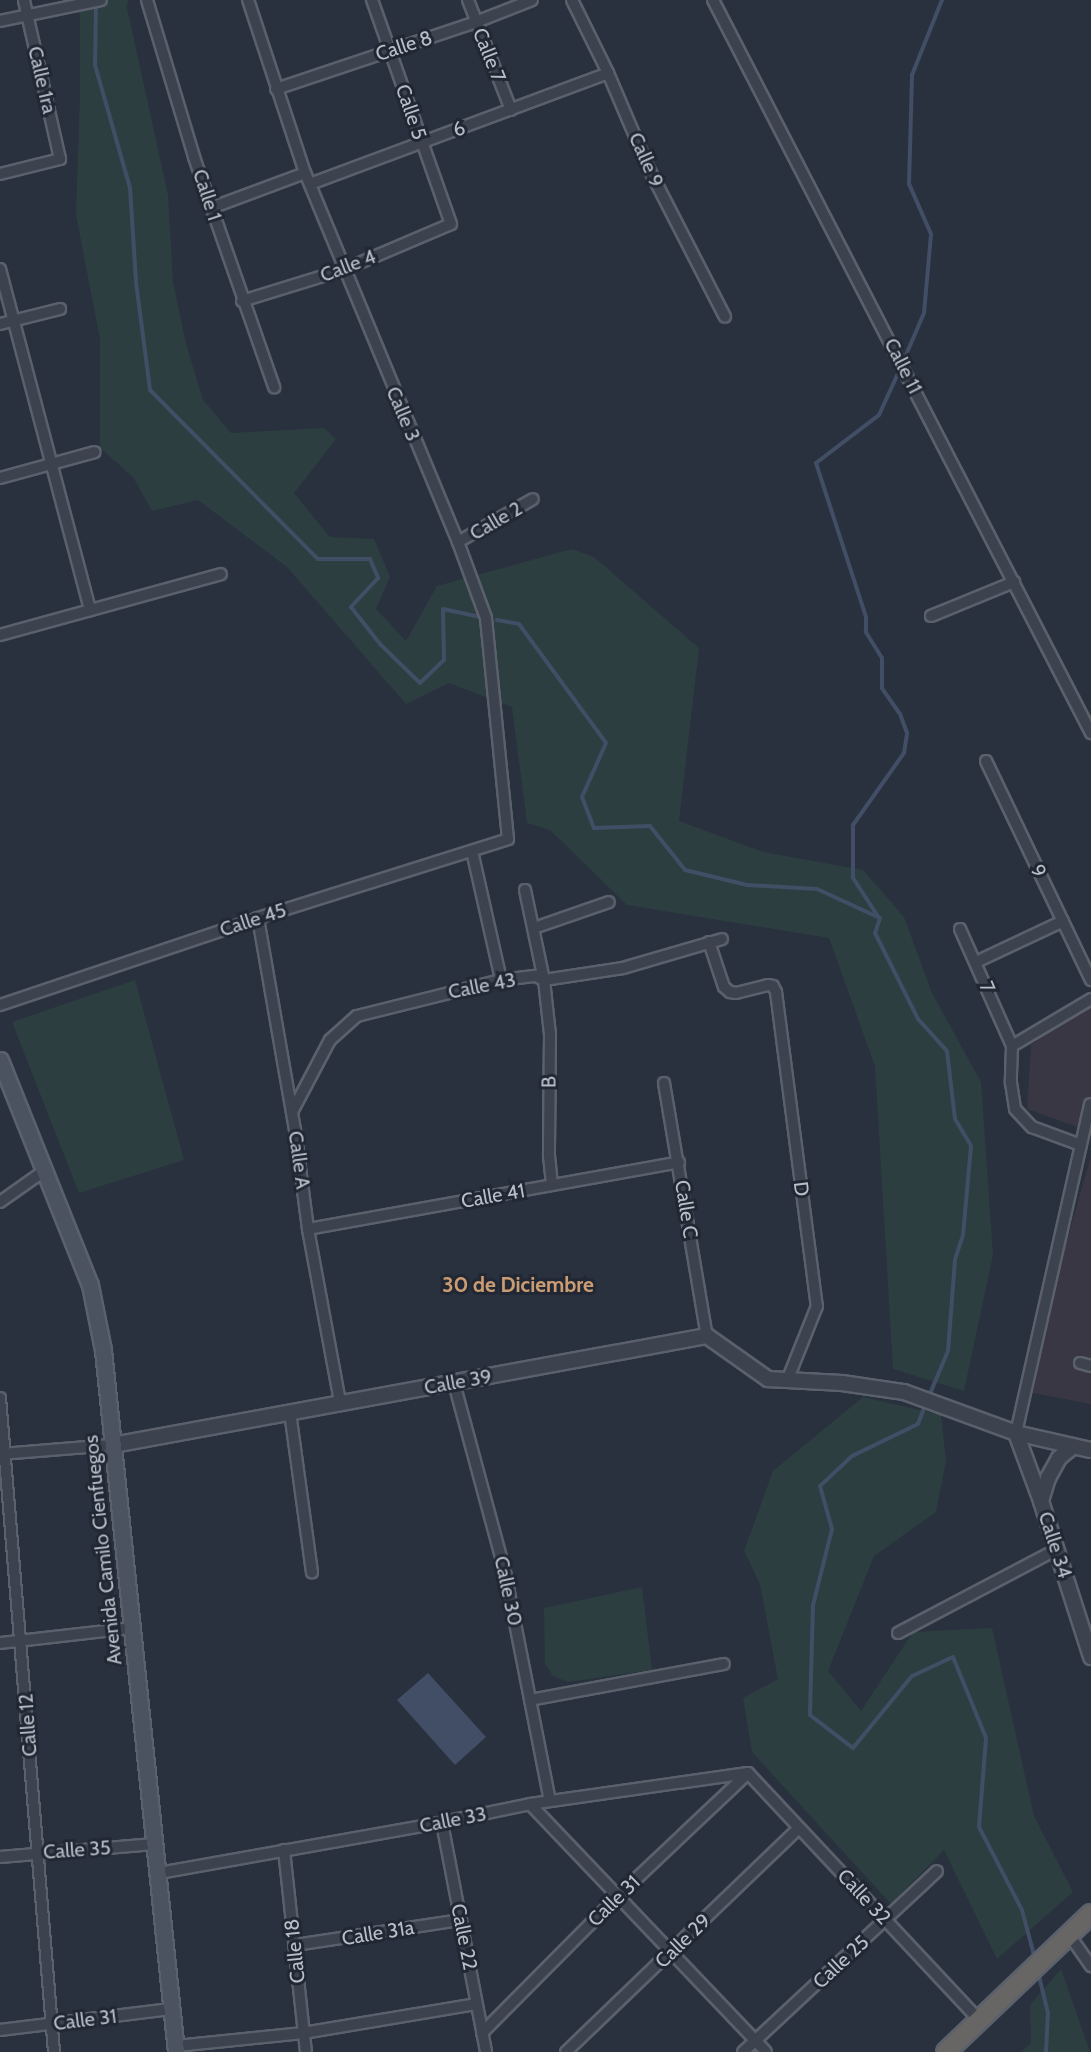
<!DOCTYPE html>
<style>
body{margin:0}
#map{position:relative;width:1091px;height:2052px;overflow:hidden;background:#29313e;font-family:Cabin,sans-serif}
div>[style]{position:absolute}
.medical>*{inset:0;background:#393743}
.green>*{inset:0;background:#2c3e40}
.water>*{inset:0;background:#414e65}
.stream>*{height:4px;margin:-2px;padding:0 2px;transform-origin:2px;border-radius:2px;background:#414e65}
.roads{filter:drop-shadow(2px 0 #5b616c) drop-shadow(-2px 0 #5b616c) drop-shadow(0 2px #5b616c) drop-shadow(0 -2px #5b616c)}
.minor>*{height:10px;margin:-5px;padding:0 5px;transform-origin:5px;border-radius:5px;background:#3d434e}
.tertiary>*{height:14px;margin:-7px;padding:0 7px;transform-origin:7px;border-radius:7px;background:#3d434e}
.secondary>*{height:15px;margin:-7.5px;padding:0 7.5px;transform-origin:7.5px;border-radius:7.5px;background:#4b5361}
.trunk>*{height:18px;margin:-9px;padding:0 9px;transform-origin:9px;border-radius:9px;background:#676664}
span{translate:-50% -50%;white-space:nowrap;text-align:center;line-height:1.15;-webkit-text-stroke:6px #212834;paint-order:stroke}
.street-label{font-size:20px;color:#b9bfc9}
.neighbourhood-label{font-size:21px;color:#ca9c74;font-weight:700}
</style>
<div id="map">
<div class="medical">
<div style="clip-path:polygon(1091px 1002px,1091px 1132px,1027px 1109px,1031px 1045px)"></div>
<div style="clip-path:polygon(1091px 1156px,1091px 1404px,1033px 1393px,1057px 1275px)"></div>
</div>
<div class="green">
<div style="clip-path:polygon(76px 0,128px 0,127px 8px,168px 195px,173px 282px,186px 344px,203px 400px,231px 433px,324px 428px,336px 439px,294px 493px,330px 537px,374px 539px,390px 577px,376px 609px,406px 641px,437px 586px,572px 549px,594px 557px,699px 648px,679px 821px,763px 852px,863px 870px,904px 917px,932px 993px,981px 1082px,993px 1255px,964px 1391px,893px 1369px,875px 1066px,829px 938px,627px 905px,550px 830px,527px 823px,512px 707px,449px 683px,406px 704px,287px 567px,198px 500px,152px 511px,133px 477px,100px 448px,100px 339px,76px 215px,80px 95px,80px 16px)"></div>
<div style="clip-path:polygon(135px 980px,184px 1160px,79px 1193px,12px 1022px)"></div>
<div style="clip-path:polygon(863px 1397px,941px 1415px,946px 1461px,936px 1512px,874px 1556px,828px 1671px,861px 1711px,913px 1632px,992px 1628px,1034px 1816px,1073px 1892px,997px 1959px,944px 1850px,891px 1904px,752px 1752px,743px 1698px,778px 1679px,760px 1584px,744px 1551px,773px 1471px)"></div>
<div style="clip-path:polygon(642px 1587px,652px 1670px,568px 1682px,553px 1676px,545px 1664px,544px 1608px)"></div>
<div style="clip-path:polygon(1061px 1969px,1090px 2052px,1021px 2052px,1031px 2043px,1030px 2005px)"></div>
</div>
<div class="water">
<div style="clip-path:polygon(428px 1673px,486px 1737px,455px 1765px,397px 1700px)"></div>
</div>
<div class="stream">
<div style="left:96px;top:4px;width:61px;rotate:90.9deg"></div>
<div style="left:95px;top:65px;width:128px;rotate:74.1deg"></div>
<div style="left:130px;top:188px;width:94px;rotate:86.3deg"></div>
<div style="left:136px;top:282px;width:109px;rotate:82.6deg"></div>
<div style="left:150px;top:390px;width:238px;rotate:45.2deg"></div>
<div style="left:318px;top:559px;width:52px"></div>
<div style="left:370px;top:559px;width:21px;rotate:67deg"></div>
<div style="left:378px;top:578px;width:40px;rotate:133deg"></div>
<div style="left:351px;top:607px;width:47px;rotate:51.9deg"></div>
<div style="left:380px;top:644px;width:56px;rotate:44.3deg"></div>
<div style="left:420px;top:683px;width:33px;rotate:-44deg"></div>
<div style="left:444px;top:660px;width:51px;rotate:-91.1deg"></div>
<div style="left:443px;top:609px;width:35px;rotate:12deg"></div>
<div style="left:903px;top:362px;width:53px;rotate:-66.8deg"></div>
<div style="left:924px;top:313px;width:79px;rotate:-84.9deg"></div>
<div style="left:931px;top:234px;width:55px;rotate:-113.7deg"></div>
<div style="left:909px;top:184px;width:109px;rotate:-88.4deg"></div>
<div style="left:912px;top:75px;width:81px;rotate:-68.2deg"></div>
<div style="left:497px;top:620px;width:22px;rotate:10deg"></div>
<div style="left:519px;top:624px;width:147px;rotate:53.8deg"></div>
<div style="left:606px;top:743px;width:59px;rotate:114deg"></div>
<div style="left:582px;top:797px;width:33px;rotate:69deg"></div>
<div style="left:594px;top:828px;width:56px;rotate:-2deg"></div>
<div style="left:650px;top:826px;width:56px;rotate:51.5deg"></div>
<div style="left:685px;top:870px;width:64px;rotate:13.6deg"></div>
<div style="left:747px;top:885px;width:70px;rotate:3.3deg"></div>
<div style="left:817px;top:889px;width:69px;rotate:24.7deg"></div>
<div style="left:880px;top:918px;width:16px;rotate:108deg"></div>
<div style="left:875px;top:933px;width:96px;rotate:63.4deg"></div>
<div style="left:918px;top:1019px;width:43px;rotate:47.8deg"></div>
<div style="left:947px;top:1051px;width:68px;rotate:83.3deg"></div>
<div style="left:955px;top:1119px;width:31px;rotate:59deg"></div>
<div style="left:971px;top:1146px;width:89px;rotate:95.1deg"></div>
<div style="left:963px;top:1235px;width:26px;rotate:108deg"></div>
<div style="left:955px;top:1260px;width:91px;rotate:94.4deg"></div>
<div style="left:948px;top:1351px;width:49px;rotate:112.9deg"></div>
<div style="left:879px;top:918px;width:48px;rotate:-123deg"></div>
<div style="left:853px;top:878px;width:53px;rotate:-90deg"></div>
<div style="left:853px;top:825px;width:88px;rotate:-54.7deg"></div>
<div style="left:904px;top:753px;width:20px;rotate:-81deg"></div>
<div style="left:907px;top:733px;width:20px;rotate:-110deg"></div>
<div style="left:900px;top:714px;width:32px;rotate:-125deg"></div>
<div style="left:882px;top:688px;width:30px;rotate:-90deg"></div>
<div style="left:882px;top:658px;width:31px;rotate:-122deg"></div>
<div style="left:866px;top:632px;width:15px;rotate:-90deg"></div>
<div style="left:866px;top:617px;width:162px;rotate:-108deg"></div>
<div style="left:816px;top:463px;width:79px;rotate:-37.3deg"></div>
<div style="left:879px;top:415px;width:51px;rotate:-65.5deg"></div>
<div style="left:926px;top:1403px;width:22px;rotate:111deg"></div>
<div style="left:918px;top:1424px;width:73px;rotate:154.1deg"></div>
<div style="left:852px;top:1456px;width:44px;rotate:136.8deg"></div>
<div style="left:820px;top:1486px;width:45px;rotate:74.4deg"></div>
<div style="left:832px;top:1529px;width:78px;rotate:104deg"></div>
<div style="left:813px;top:1605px;width:110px;rotate:91.6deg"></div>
<div style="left:810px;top:1715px;width:54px;rotate:37.5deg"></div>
<div style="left:853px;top:1748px;width:93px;rotate:-50.7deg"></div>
<div style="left:912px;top:1676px;width:45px;rotate:-24.9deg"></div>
<div style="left:953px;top:1657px;width:87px;rotate:67.8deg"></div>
<div style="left:986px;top:1738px;width:89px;rotate:94.5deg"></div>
<div style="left:979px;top:1827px;width:93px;rotate:62.6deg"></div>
<div style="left:1022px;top:1910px;width:51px;rotate:75.1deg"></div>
<div style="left:1038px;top:1972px;width:42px;rotate:76.3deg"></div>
<div style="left:1048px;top:2013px;width:39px;rotate:93deg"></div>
</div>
<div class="roads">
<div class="minor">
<div style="left:147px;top:0;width:164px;rotate:73.3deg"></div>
<div style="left:194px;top:157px;width:244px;rotate:70.8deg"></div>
<div style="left:468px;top:0;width:118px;rotate:68.6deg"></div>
<div style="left:572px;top:0;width:81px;rotate:63.7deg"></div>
<div style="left:608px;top:73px;width:104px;rotate:66.9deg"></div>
<div style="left:649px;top:169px;width:166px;rotate:62.8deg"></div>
<div style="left:713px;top:0;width:825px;rotate:62.72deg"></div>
<div style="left:0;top:21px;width:103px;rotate:-11.7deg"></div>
<div style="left:276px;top:89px;width:211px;rotate:-18.5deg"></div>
<div style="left:476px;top:22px;width:60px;rotate:-21.4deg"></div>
<div style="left:0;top:174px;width:62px;rotate:-14deg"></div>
<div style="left:60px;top:159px;width:163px;rotate:-102.8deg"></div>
<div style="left:310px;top:184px;width:318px;rotate:-20.4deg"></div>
<div style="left:211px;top:208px;width:100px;rotate:-20.4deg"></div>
<div style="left:0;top:269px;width:353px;rotate:75.2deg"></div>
<div style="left:242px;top:301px;width:106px;rotate:-17.1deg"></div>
<div style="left:343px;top:270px;width:117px;rotate:-23.1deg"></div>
<div style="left:451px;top:224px;width:238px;rotate:-109.4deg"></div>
<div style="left:0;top:324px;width:62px;rotate:-14deg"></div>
<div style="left:0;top:478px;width:98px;rotate:-15.3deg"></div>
<div style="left:458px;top:542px;width:86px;rotate:-29.8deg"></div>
<div style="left:931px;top:616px;width:90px;rotate:-22.3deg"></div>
<div style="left:0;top:635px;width:229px;rotate:-15.4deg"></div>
<div style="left:986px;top:761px;width:243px;rotate:64.4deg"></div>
<div style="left:472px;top:851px;width:132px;rotate:77.3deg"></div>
<div style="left:525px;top:890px;width:92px;rotate:78.1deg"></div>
<div style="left:544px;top:980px;width:54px;rotate:83.7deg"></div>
<div style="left:550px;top:1034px;width:122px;rotate:90.5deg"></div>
<div style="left:549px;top:1156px;width:29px;rotate:84deg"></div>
<div style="left:258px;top:918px;width:214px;rotate:80.1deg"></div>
<div style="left:295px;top:1129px;width:101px;rotate:82.6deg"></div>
<div style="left:308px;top:1229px;width:176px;rotate:79.5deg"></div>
<div style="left:534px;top:928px;width:79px;rotate:-19.1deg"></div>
<div style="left:960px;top:929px;width:128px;rotate:66deg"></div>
<div style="left:1012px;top:1046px;width:37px;rotate:92deg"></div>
<div style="left:1011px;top:1083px;width:26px;rotate:81deg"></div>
<div style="left:1015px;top:1109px;width:25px;rotate:47deg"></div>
<div style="left:1032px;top:1127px;width:52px;rotate:20.2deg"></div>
<div style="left:709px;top:942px;width:47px;rotate:71.6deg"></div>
<div style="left:724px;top:987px;width:8px;rotate:40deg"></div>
<div style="left:730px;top:992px;width:6px;rotate:9deg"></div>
<div style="left:736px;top:993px;width:33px;rotate:-14deg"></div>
<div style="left:768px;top:985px;width:5px;rotate:11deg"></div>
<div style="left:773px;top:986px;width:7px;rotate:63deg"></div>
<div style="left:776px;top:992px;width:317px;rotate:82.6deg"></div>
<div style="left:817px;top:1306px;width:81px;rotate:111.8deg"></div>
<div style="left:976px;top:962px;width:96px;rotate:-25.2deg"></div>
<div style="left:0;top:1005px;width:272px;rotate:-18.6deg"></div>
<div style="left:258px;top:918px;width:262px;rotate:-17.5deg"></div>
<div style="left:508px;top:839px;width:222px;rotate:-95.7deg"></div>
<div style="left:486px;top:618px;width:81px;rotate:-110.2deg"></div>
<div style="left:458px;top:542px;width:399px;rotate:-112.5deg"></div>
<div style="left:305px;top:173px;width:182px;rotate:-108.2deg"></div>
<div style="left:1012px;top:1046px;width:92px;rotate:-30.7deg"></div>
<div style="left:664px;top:1083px;width:257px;rotate:80.4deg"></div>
<div style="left:292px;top:1112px;width:81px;rotate:-62.2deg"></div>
<div style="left:330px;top:1040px;width:36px;rotate:-42deg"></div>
<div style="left:357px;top:1016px;width:148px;rotate:-14deg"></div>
<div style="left:501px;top:980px;width:35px;rotate:-7deg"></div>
<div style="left:536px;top:976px;width:9px;rotate:27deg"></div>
<div style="left:544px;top:980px;width:80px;rotate:-8.6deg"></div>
<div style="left:623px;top:968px;width:103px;rotate:-16.3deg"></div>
<div style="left:0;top:1202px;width:54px;rotate:-35.2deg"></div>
<div style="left:308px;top:1229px;width:377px;rotate:-10.2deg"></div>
<div style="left:1080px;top:1363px;width:11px;rotate:15deg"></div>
<div style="left:454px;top:1383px;width:196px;rotate:74.9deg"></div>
<div style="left:505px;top:1572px;width:233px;rotate:78.9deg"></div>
<div style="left:0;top:1398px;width:656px;rotate:85.28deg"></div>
<div style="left:290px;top:1412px;width:162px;rotate:82.2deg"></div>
<div style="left:1016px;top:1433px;width:337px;rotate:-77.3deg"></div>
<div style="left:0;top:1454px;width:113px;rotate:-4.6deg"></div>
<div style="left:898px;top:1633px;width:180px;rotate:-27.8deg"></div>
<div style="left:0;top:1643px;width:133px;rotate:-6.5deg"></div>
<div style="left:530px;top:1700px;width:197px;rotate:-10.5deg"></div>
<div style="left:748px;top:1773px;width:340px;rotate:46.9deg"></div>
<div style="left:530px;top:1804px;width:342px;rotate:46.4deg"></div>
<div style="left:442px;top:1823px;width:233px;rotate:79.1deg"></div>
<div style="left:284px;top:1850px;width:203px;rotate:83.8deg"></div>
<div style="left:0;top:1857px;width:155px;rotate:-4.8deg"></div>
<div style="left:159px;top:1873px;width:274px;rotate:-10.1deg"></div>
<div style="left:429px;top:1825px;width:103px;rotate:-11.7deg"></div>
<div style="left:530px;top:1804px;width:220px;rotate:-8.1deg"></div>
<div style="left:1070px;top:1936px;width:37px;rotate:55deg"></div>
<div style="left:295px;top:1945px;width:168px;rotate:-8.6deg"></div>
<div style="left:0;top:2030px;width:172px;rotate:-7deg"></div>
<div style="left:482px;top:2033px;width:193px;rotate:-45.2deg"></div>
<div style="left:618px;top:1896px;width:179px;rotate:-43.4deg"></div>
<div style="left:176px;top:2046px;width:128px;rotate:-5.8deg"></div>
<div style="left:303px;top:2033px;width:175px;rotate:-9.5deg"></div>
<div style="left:566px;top:2052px;width:323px;rotate:-43.9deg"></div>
<div style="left:743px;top:2052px;width:265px;rotate:-43deg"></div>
</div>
<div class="tertiary">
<div style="left:1016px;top:1433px;width:72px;rotate:69.8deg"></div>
<div style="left:1041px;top:1501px;width:164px;rotate:72.2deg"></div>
<div style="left:113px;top:1445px;width:604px;rotate:-10.4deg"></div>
<div style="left:707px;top:1336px;width:75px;rotate:35.2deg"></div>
<div style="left:768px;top:1379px;width:74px;rotate:3.1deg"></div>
<div style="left:842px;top:1383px;width:63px;rotate:8.3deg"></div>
<div style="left:904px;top:1392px;width:119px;rotate:20.1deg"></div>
<div style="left:1016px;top:1433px;width:77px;rotate:12.8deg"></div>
<div style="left:1041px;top:1501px;width:24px;rotate:-73deg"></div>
<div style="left:1048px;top:1478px;width:23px;rotate:-61deg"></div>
<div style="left:1059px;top:1458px;width:17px;rotate:-40deg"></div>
</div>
<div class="secondary">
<div style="left:0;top:1060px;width:242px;rotate:68.2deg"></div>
<div style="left:90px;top:1285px;width:66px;rotate:78.7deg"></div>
<div style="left:103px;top:1350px;width:706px;rotate:84.06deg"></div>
</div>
<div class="trunk">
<div style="left:946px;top:2052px;width:200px;rotate:-43.6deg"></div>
</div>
</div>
<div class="street-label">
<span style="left:404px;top:46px;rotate:-18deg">Calle 8</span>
<span style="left:489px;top:55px;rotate:68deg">Calle 7</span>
<span style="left:42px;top:80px;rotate:77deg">Calle 1ra</span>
<span style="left:411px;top:112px;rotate:71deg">Calle 5</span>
<span style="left:459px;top:129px;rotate:-21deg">6</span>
<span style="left:646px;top:160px;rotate:66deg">Calle 9</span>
<span style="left:207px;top:195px;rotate:72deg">Calle 1</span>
<span style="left:348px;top:266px;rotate:-21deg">Calle 4</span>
<span style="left:903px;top:366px;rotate:63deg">Calle 11</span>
<span style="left:403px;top:414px;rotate:67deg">Calle 3</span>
<span style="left:496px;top:521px;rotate:-30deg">Calle 2</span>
<span style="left:1038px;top:871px;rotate:64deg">9</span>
<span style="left:253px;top:920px;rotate:-18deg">Calle 45</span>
<span style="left:482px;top:986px;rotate:-11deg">Calle 43</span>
<span style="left:987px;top:987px;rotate:67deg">7</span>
<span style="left:549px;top:1082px;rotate:-90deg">B</span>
<span style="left:299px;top:1160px;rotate:82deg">Calle A</span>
<span style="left:801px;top:1189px;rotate:83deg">D</span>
<span style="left:493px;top:1196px;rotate:-10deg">Calle 41</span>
<span style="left:686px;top:1209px;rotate:81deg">Calle C</span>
<span style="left:458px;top:1382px;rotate:-10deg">Calle 39</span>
<span style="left:1055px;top:1545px;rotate:72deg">Calle 34</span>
<span style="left:103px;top:1550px;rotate:-96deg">Avenida Camilo Cienfuegos</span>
<span style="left:508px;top:1591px;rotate:78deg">Calle 30</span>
<span style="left:28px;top:1725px;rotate:-94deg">Calle 12</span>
<span style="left:453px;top:1820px;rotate:-11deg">Calle 33</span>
<span style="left:77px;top:1850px;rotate:-4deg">Calle 35</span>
<span style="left:864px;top:1897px;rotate:47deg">Calle 32</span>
<span style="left:614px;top:1901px;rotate:-44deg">Calle 31</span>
<span style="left:378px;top:1933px;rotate:-9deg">Calle 31a</span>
<span style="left:464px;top:1937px;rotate:79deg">Calle 22</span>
<span style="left:683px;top:1941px;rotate:-44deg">Calle 29</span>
<span style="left:295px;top:1951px;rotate:-96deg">Calle 18</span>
<span style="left:841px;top:1962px;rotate:-43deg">Calle 25</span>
<span style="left:85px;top:2020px;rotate:-7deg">Calle 31</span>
</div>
<div class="neighbourhood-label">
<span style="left:518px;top:1285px">30 de Diciembre</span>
</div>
</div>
